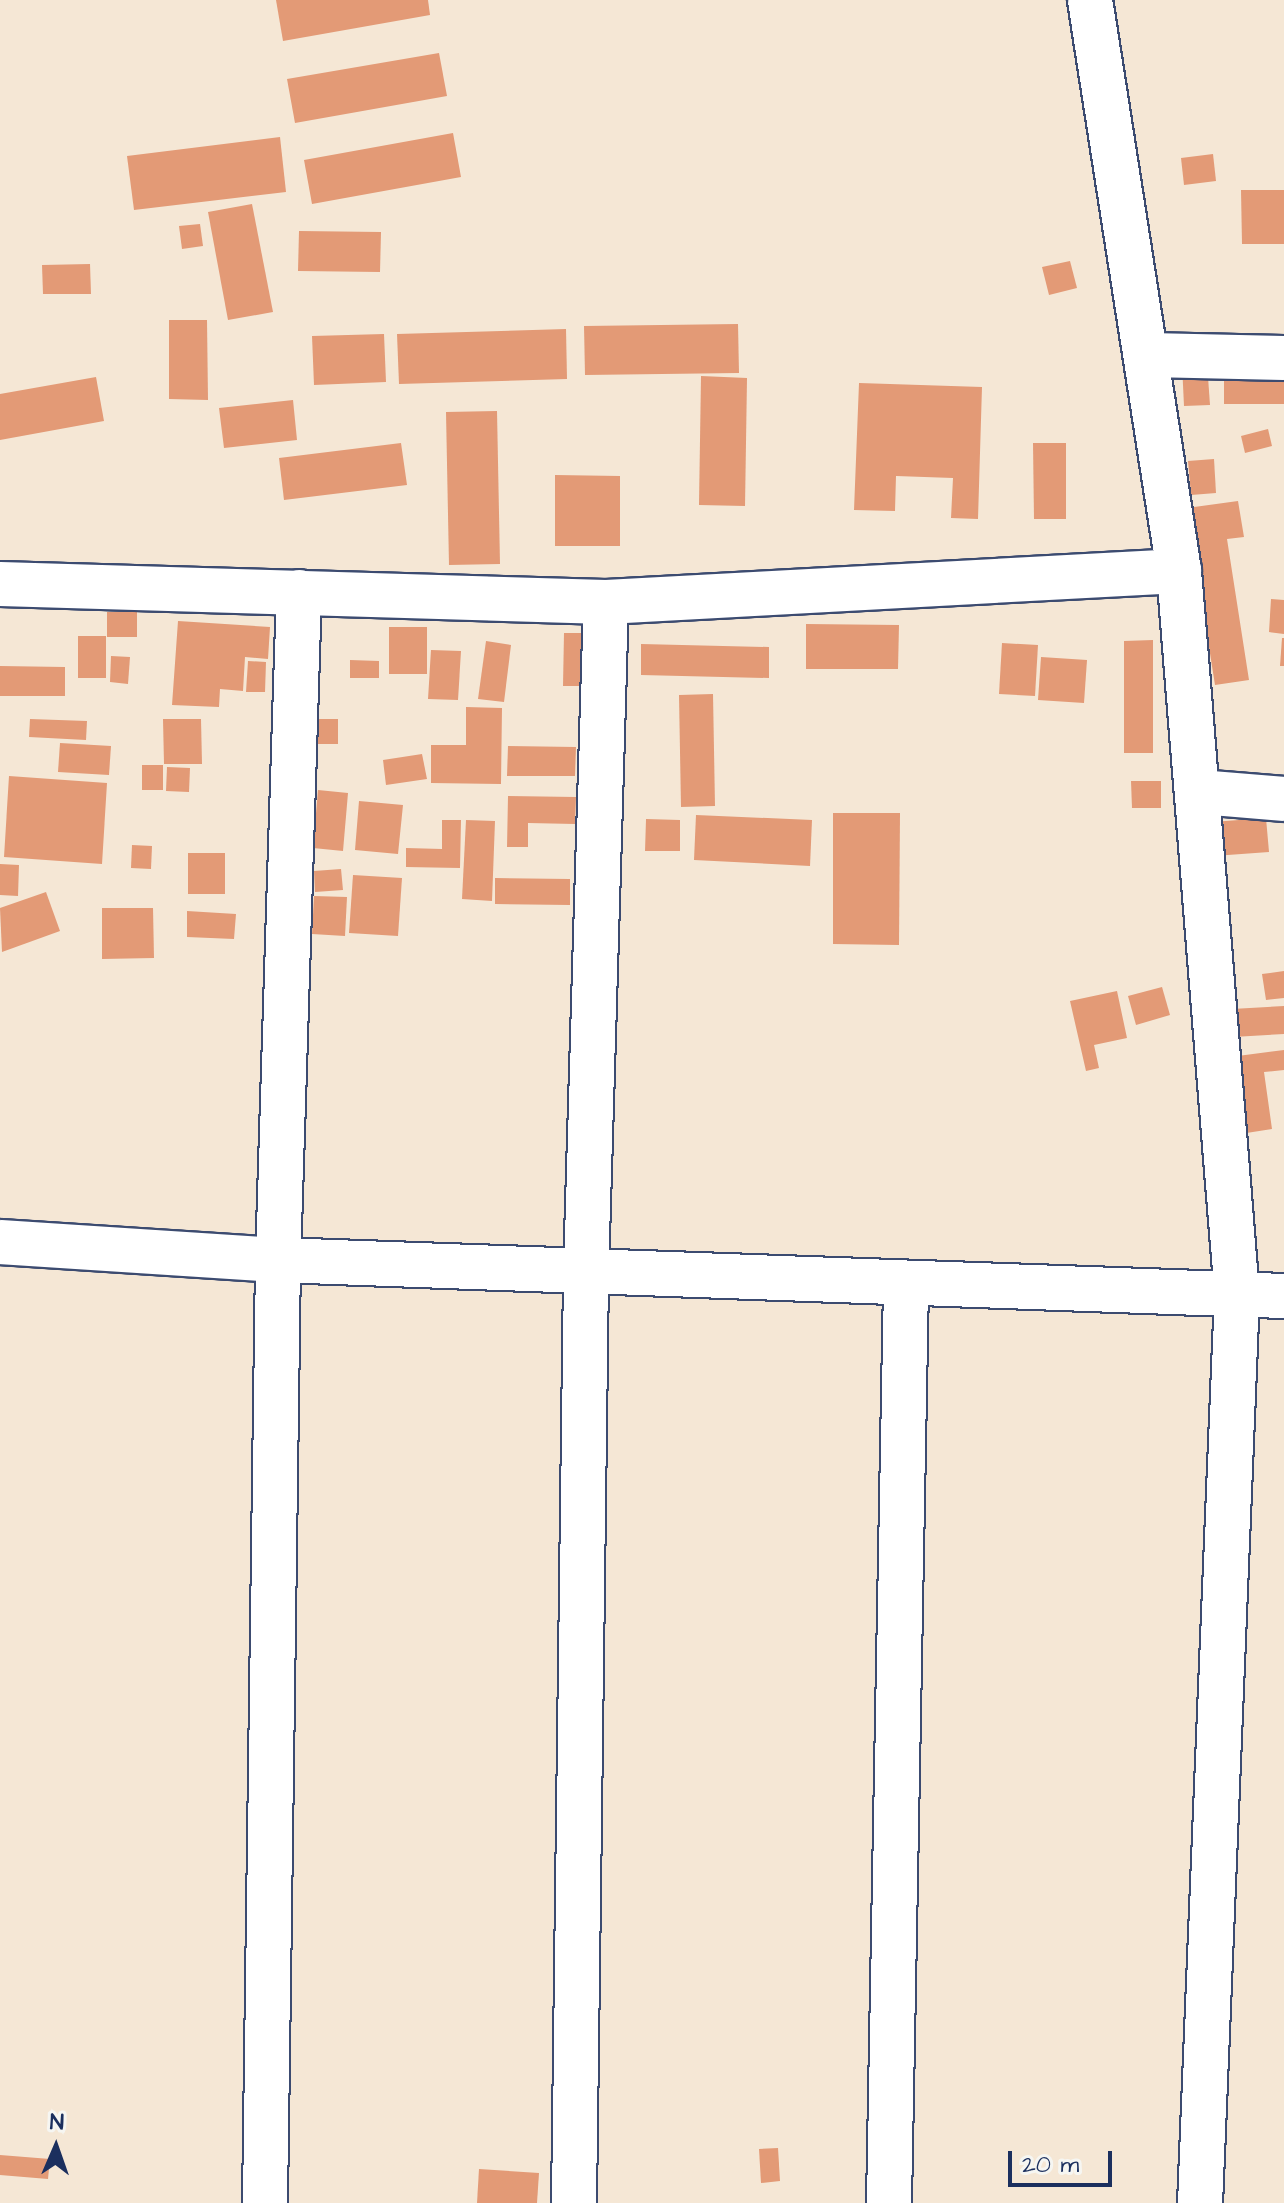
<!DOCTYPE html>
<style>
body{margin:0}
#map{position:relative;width:1284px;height:2203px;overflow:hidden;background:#f5e7d5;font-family:"Architects Daughter",sans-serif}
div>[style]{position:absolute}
.building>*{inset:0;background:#e39a76}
.roads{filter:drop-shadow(2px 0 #3c4b70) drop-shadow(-2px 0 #3c4b70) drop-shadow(0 2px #3c4b70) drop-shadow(0 -2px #3c4b70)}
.minor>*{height:44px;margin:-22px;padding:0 22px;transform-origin:22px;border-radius:22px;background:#fff}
span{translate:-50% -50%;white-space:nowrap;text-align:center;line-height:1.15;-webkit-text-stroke:6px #f6f6f2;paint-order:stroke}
.north{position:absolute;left:16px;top:2107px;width:80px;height:80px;-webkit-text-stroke:6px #f6f6f2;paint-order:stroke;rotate:2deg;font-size:22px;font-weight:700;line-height:32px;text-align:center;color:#1b2f5e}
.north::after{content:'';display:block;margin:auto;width:28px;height:36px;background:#1b2f5e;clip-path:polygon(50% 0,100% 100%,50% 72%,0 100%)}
.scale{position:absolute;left:1008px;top:2151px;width:104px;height:36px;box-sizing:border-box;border:4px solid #1b2f5e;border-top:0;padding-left:10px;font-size:24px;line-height:28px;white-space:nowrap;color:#1b2f5e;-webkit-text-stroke:6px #f6f6f2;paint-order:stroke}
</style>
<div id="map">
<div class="building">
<div style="clip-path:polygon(276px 0,428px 0,430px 15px,283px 41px)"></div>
<div style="clip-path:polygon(439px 53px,447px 96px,295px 123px,287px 79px)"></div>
<div style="clip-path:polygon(453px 133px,461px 177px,312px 204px,304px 160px)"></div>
<div style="clip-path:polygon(280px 137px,286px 192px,134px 210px,127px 156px)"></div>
<div style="clip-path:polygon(1213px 154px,1216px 181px,1184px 185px,1181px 158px)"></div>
<div style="clip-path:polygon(1241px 190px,1284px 190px,1284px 244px,1242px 244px)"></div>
<div style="clip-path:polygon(252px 204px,273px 312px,228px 320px,208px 212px)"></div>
<div style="clip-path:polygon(200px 224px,203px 246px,182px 249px,179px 226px)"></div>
<div style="clip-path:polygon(299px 231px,381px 232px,380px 272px,298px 271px)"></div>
<div style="clip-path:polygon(1070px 261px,1077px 288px,1049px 295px,1042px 267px)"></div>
<div style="clip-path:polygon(90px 264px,91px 294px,43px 294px,42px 265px)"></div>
<div style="clip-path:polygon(169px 320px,207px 320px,208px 400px,169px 399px)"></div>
<div style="clip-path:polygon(738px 324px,739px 373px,585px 375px,584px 326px)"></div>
<div style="clip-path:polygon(566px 329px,567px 379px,399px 384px,397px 334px)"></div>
<div style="clip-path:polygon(384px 334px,386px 382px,314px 385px,312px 336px)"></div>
<div style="clip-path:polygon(1207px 363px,1210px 405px,1184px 406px,1182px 364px)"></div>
<div style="clip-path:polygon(1224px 373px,1284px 374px,1284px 404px,1224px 404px)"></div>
<div style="clip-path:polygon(701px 376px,747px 378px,745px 506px,699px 505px)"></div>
<div style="clip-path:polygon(96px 377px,104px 421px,0 440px,0 394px)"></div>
<div style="clip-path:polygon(859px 383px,982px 387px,978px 519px,951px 518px,953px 478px,896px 476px,895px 511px,854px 510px)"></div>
<div style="clip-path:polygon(293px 400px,297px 440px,224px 448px,219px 408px)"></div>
<div style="clip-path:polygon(497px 411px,500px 564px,449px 565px,446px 412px)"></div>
<div style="clip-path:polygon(1268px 429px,1272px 446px,1245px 453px,1241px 436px)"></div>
<div style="clip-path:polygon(401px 443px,407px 485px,284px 500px,279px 458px)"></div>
<div style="clip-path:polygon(1033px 443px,1066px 443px,1066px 519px,1034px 519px)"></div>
<div style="clip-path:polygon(1214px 459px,1216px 493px,1191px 495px,1188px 461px)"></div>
<div style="clip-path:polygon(555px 475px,620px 476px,620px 546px,555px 546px)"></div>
<div style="clip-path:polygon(1238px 501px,1244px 537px,1227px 539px,1249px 680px,1215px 685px,1187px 508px)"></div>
<div style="clip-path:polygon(1271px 599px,1284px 600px,1284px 634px,1269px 632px)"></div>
<div style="clip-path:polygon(107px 612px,137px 612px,137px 637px,107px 637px)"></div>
<div style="clip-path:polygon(178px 621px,270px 627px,268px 659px,245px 657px,243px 691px,220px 689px,219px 707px,172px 705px)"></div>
<div style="clip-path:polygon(806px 624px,899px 625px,898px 669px,806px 669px)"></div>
<div style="clip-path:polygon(389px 627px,427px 627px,427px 674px,389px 674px)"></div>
<div style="clip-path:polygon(564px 633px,589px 633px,589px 686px,563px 686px)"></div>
<div style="clip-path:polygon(78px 636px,106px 636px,106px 678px,78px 678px)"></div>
<div style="clip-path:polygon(1282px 638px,1284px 638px,1284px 666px,1280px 666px)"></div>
<div style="clip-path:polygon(1153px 640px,1153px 753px,1124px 753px,1124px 641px)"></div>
<div style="clip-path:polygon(486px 641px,511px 645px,504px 702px,478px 699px)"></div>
<div style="clip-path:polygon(1002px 643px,1038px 645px,1035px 696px,999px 694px)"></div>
<div style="clip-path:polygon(641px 644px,769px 647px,769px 678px,641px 675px)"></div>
<div style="clip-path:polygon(431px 650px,461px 651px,458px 700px,428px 699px)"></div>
<div style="clip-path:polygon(111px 656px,130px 657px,128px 684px,110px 682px)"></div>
<div style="clip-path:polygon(1041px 657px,1087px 660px,1084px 703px,1038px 700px)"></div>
<div style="clip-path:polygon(350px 660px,379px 661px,379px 678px,350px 678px)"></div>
<div style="clip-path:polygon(248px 661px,266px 662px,265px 692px,246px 692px)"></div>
<div style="clip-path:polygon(0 666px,65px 667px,65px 696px,0 696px)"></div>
<div style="clip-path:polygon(713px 694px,715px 806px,681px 807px,679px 695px)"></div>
<div style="clip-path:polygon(466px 707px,502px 708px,501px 784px,431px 783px,431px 745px,466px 745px)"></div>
<div style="clip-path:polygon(30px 719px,87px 721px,86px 740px,29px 737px)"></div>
<div style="clip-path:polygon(163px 719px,201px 719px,202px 764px,164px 764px)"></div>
<div style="clip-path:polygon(317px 719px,338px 719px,338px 744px,316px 744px)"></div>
<div style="clip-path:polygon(60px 743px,111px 746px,109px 775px,58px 772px)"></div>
<div style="clip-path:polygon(508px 746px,576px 747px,575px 776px,507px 776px)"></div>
<div style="clip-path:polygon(422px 754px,427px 779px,386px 785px,383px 760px)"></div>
<div style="clip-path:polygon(142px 765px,163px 765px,163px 790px,142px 790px)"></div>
<div style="clip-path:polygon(167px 767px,190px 768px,189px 792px,166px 791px)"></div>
<div style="clip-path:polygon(9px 776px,107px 783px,102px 864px,4px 857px)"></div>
<div style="clip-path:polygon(1131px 781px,1161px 781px,1161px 808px,1132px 808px)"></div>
<div style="clip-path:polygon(318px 790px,348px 793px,343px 851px,313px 848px)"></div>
<div style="clip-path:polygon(508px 796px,576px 797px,575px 824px,528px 823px,528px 847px,507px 847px)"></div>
<div style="clip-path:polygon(359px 801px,403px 805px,398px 854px,355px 850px)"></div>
<div style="clip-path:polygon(833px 813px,900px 813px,899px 945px,833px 944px)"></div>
<div style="clip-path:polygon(696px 815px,812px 820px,810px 866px,694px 860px)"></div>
<div style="clip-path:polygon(1266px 818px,1269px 852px,1214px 856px,1212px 822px)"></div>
<div style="clip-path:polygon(646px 819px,680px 820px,680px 851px,645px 851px)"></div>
<div style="clip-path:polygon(442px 820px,461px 820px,460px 868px,406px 867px,406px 848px,442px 849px)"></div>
<div style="clip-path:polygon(466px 820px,495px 821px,492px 901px,462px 899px)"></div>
<div style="clip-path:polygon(132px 845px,152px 846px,151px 869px,131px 868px)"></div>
<div style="clip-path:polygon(188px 853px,225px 853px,225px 894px,188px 894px)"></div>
<div style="clip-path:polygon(0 864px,19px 865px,18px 896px,0 895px)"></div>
<div style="clip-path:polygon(341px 869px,343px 890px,315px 892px,314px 871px)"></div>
<div style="clip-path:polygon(353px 875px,402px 878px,398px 936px,349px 933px)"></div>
<div style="clip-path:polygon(495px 878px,570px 879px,570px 905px,495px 904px)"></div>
<div style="clip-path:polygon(46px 892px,60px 931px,2px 952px,0 908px)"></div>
<div style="clip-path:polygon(314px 896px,347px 897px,345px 936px,312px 934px)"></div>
<div style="clip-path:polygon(102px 908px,153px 908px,154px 958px,102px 959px)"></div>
<div style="clip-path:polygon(187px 911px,236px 914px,234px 939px,187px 937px)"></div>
<div style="clip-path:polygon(1284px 971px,1284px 998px,1266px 1000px,1262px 974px)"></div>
<div style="clip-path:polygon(1162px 987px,1170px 1015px,1136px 1025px,1128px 996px)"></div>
<div style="clip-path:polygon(1117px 991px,1127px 1038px,1094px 1045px,1099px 1068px,1086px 1071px,1070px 1001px)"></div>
<div style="clip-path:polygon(1284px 1006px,1284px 1034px,1233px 1037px,1232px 1009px)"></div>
<div style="clip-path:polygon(1284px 1050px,1284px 1070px,1264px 1072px,1272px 1129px,1240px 1134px,1230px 1057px)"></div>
<div style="clip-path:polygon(778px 2148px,780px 2181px,761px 2183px,759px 2149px)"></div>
<div style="clip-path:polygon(0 2155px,50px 2159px,48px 2179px,0 2175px)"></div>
<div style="clip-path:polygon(479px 2169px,539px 2173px,537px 2203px,477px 2203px)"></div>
</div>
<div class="roads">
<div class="minor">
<div style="left:1090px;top:0;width:578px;rotate:81.14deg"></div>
<div style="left:1179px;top:571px;width:726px;rotate:85.42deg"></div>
<div style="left:1237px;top:1295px;width:909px;rotate:92.33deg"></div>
<div style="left:1149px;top:355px;width:135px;rotate:1.3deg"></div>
<div style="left:0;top:584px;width:606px;rotate:1.7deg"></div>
<div style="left:606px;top:602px;width:574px;rotate:-3.1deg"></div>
<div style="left:1199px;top:792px;width:85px;rotate:4.7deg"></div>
<div style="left:0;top:1242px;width:279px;rotate:3.7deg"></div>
<div style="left:278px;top:1260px;width:1007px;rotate:2.05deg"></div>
<div style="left:265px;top:2203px;width:943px;rotate:-89.21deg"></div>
<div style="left:278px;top:1260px;width:668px;rotate:-88.2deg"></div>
<div style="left:574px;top:2203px;width:932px;rotate:-89.26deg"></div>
<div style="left:586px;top:1271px;width:669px;rotate:-88.29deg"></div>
<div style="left:889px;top:2203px;width:920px;rotate:-88.94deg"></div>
</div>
</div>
<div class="north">N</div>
<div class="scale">20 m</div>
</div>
